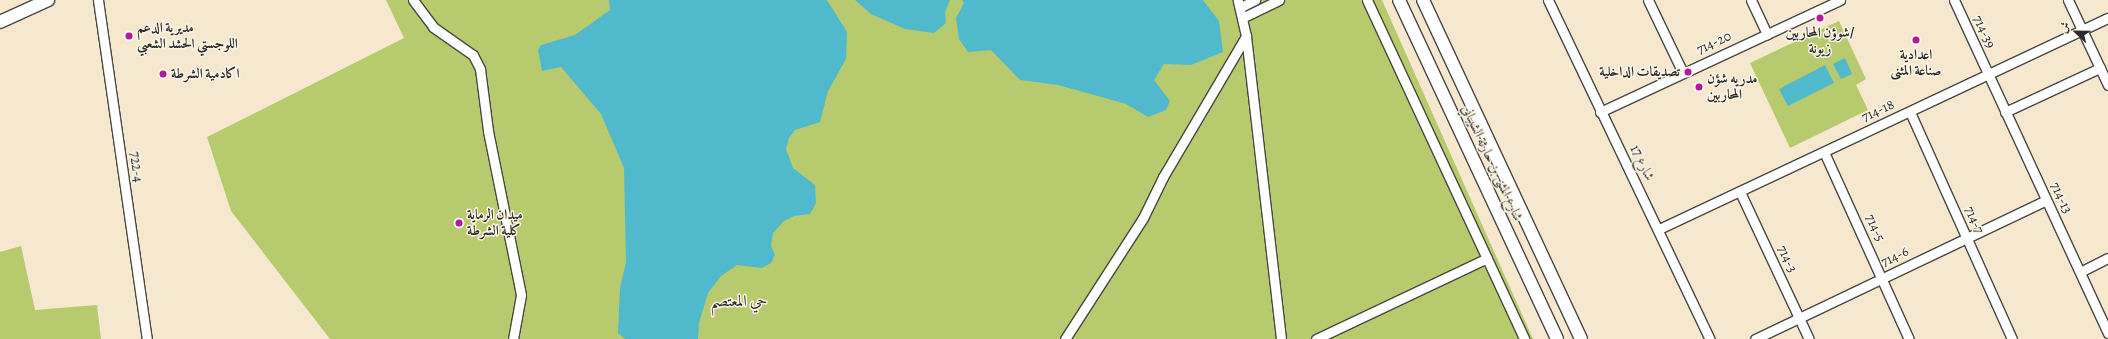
<!DOCTYPE html>
<meta charset="utf-8">
<style>
body{margin:0}
#map{position:relative;width:2108px;height:339px;overflow:hidden;background:#f5e8ce;font-family:Alegreya,Amiri,serif}
div>[style]{position:absolute}
.green>*{inset:0;background:#b7ca6d}
.water>*{inset:0;background:#50bacc}
.roads{filter:drop-shadow(1px 0 #494743) drop-shadow(-1px 0 #494743) drop-shadow(0 1px #494743) drop-shadow(0 -1px #494743)}
.minor>*{height:9px;margin:-4.5px;padding:0 4.5px;transform-origin:4.5px;border-radius:4.5px;background:#fff}
.major>*{height:12px;margin:-6px;padding:0 6px;transform-origin:6px;border-radius:6px;background:#fff}
.dots>*{width:11px;height:11px;translate:-50% -50%;box-sizing:border-box;border:2px solid #fcf5e5;border-radius:50%}
span{translate:-50% -50%;white-space:nowrap;text-align:center;line-height:1.15;-webkit-text-stroke:3px #fcf5e5;paint-order:stroke}
.poi-label{font-size:14px;color:#2b2b2b;font-weight:700}
.left{translate:0 -50%;text-align:left}
.right{translate:-100% -50%;text-align:right}
.street-label{font-size:14px;color:#2b2b2b}
.quarter-label{font-size:16px;color:#2b2b2b}
.north{position:absolute;left:2056px;top:12px;width:40px;height:40px;-webkit-text-stroke:3px #fcf5e5;paint-order:stroke;rotate:292deg;font-size:11px;font-weight:700;line-height:16px;text-align:center;color:#2b2b2b}
.north::after{content:'';display:block;margin:auto;width:14px;height:18px;background:#2b2b2b;clip-path:polygon(50% 0,100% 100%,50% 72%,0 100%)}
</style>
<div id="map">
<div class="green">
<div style="clip-path:polygon(386px 0,1382px 0,1533px 339px,330px 339px,231px 211px,207px 137px,404px 38px)"></div>
<div style="clip-path:polygon(1839px 21px,1866px 79px,1856px 85px,1868px 110px,1790px 148px,1750px 63px)"></div>
<div style="clip-path:polygon(21px 246px,35px 310px,97px 305px,101px 339px,0 339px,0 252px)"></div>
</div>
<div class="water">
<div style="clip-path:polygon(609px 0,827px 0,847px 32px,846px 59px,828px 91px,820px 122px,795px 130px,789px 138px,786px 149px,793px 168px,815px 185px,816px 203px,810px 214px,794px 216px,784px 221px,773px 233px,771px 246px,775px 255px,771px 263px,762px 268px,737px 265px,721px 276px,708px 293px,699px 323px,698px 339px,625px 339px,618px 333px,620px 288px,626px 262px,624px 168px,601px 114px,561px 67px,542px 71px,538px 50px,541px 45px,575px 35px,610px 10px)"></div>
<div style="clip-path:polygon(855px 0,950px 0,945px 12px,946px 23px,934px 33px,905px 29px,871px 14px)"></div>
<div style="clip-path:polygon(962px 0,1203px 0,1219px 21px,1223px 52px,1191px 65px,1164px 64px,1154px 80px,1170px 101px,1166px 110px,1148px 117px,1126px 104px,1058px 85px,1020px 80px,991px 50px,968px 52px,959px 39px,956px 18px,964px 3px)"></div>
<div style="clip-path:polygon(1845px 58px,1852px 74px,1841px 79px,1833px 64px)"></div>
<div style="clip-path:polygon(1825px 65px,1834px 83px,1788px 106px,1779px 89px)"></div>
</div>
<div class="roads">
<div class="minor">
<div style="left:98px;top:0;width:343px;rotate:81.8deg"></div>
<div style="left:413px;top:0;width:34px;rotate:53deg"></div>
<div style="left:433px;top:27px;width:49px;rotate:35deg"></div>
<div style="left:473px;top:55px;width:16px;rotate:63deg"></div>
<div style="left:480px;top:69px;width:63px;rotate:82.6deg"></div>
<div style="left:488px;top:131px;width:167px;rotate:78.6deg"></div>
<div style="left:521px;top:295px;width:45px;rotate:100.3deg"></div>
<div style="left:1367px;top:0;width:374px;rotate:65.1deg"></div>
<div style="left:1548px;top:0;width:376px;rotate:64.5deg"></div>
<div style="left:1648px;top:0;width:81px;rotate:64.4deg"></div>
<div style="left:1751px;top:0;width:38px;rotate:65deg"></div>
<div style="left:1954px;top:0;width:367px;rotate:65.2deg"></div>
<div style="left:2068px;top:0;width:94px;rotate:64.8deg"></div>
<div style="left:1241px;top:7px;width:16px;rotate:-27deg"></div>
<div style="left:1244px;top:17px;width:39px;rotate:-26deg"></div>
<div style="left:1246px;top:36px;width:305px;rotate:83.4deg"></div>
<div style="left:1600px;top:112px;width:265px;rotate:-25deg"></div>
<div style="left:1910px;top:112px;width:249px;rotate:65.8deg"></div>
<div style="left:2005px;top:112px;width:105px;rotate:-24.9deg"></div>
<div style="left:1824px;top:152px;width:205px;rotate:65.6deg"></div>
<div style="left:1740px;top:192px;width:162px;rotate:64.9deg"></div>
<div style="left:1659px;top:229px;width:496px;rotate:-25.2deg"></div>
<div style="left:2080px;top:272px;width:31px;rotate:-27deg"></div>
<div style="left:1065px;top:339px;width:144px;rotate:-57.2deg"></div>
<div style="left:1143px;top:218px;width:46px;rotate:-64deg"></div>
<div style="left:1163px;top:177px;width:164px;rotate:-59.5deg"></div>
<div style="left:1246px;top:36px;width:37px;rotate:-103deg"></div>
<div style="left:1316px;top:339px;width:189px;rotate:-25.3deg"></div>
<div style="left:1755px;top:339px;width:322px;rotate:-25.5deg"></div>
</div>
<div class="major">
<div style="left:1399px;top:0;width:374px;rotate:65deg"></div>
<div style="left:1423px;top:0;width:374px;rotate:65deg"></div>
<div style="left:0;top:22px;width:53px;rotate:-24.6deg"></div>
</div>
</div>
<div class="dots">
<div style="left:1820px;top:18px;background:#b5179e"></div>
<div style="left:129px;top:36px;background:#b5179e"></div>
<div style="left:1916px;top:40px;background:#b5179e"></div>
<div style="left:1688px;top:72px;background:#b5179e"></div>
<div style="left:163px;top:74px;background:#b5179e"></div>
<div style="left:1699px;top:87px;background:#b5179e"></div>
<div style="left:459px;top:223px;background:#b5179e"></div>
</div>
<div class="poi-label">
<span class="left" style="left:137px;top:36px">مديرية الدعم<br>اللوجستي الحشد الشعبي</span>
<span style="left:1820px;top:41px">شوؤن المحاربين/<br>زيونة</span>
<span style="left:1916px;top:63px">اعدادية<br>صناعة المثنى</span>
<span class="right" style="left:1680px;top:72px">تصديقات الداخلية</span>
<span class="left" style="left:171px;top:74px">اكادمية الشرطة</span>
<span class="left" style="left:1707px;top:87px">مدريه شؤن<br>المحاربين</span>
<span class="left" style="left:467px;top:223px">ميدان الرماية<br>كلية الشرطة</span>
</div>
<div class="street-label">
<span style="left:1984px;top:32px;rotate:65deg">714-39</span>
<span style="left:1714px;top:43px;rotate:-25deg">714-20</span>
<span style="left:1878px;top:111px;rotate:-25deg">714-18</span>
<span style="left:1492px;top:163px;rotate:65deg">شارع المثنى بن حارثة الشيباني</span>
<span style="left:1642px;top:163px;rotate:63deg">شارع 17</span>
<span style="left:136px;top:167px;rotate:82deg">722-4</span>
<span style="left:2061px;top:198px;rotate:65deg">714-13</span>
<span style="left:1974px;top:220px;rotate:66deg">714-7</span>
<span style="left:1875px;top:228px;rotate:65deg">714-5</span>
<span style="left:1895px;top:257px;rotate:-26deg">714-6</span>
<span style="left:1787px;top:259px;rotate:65deg">714-3</span>
</div>
<div class="quarter-label">
<span style="left:739px;top:301px">حي المعتصم</span>
</div>
<div class="north">ش</div>
</div>
